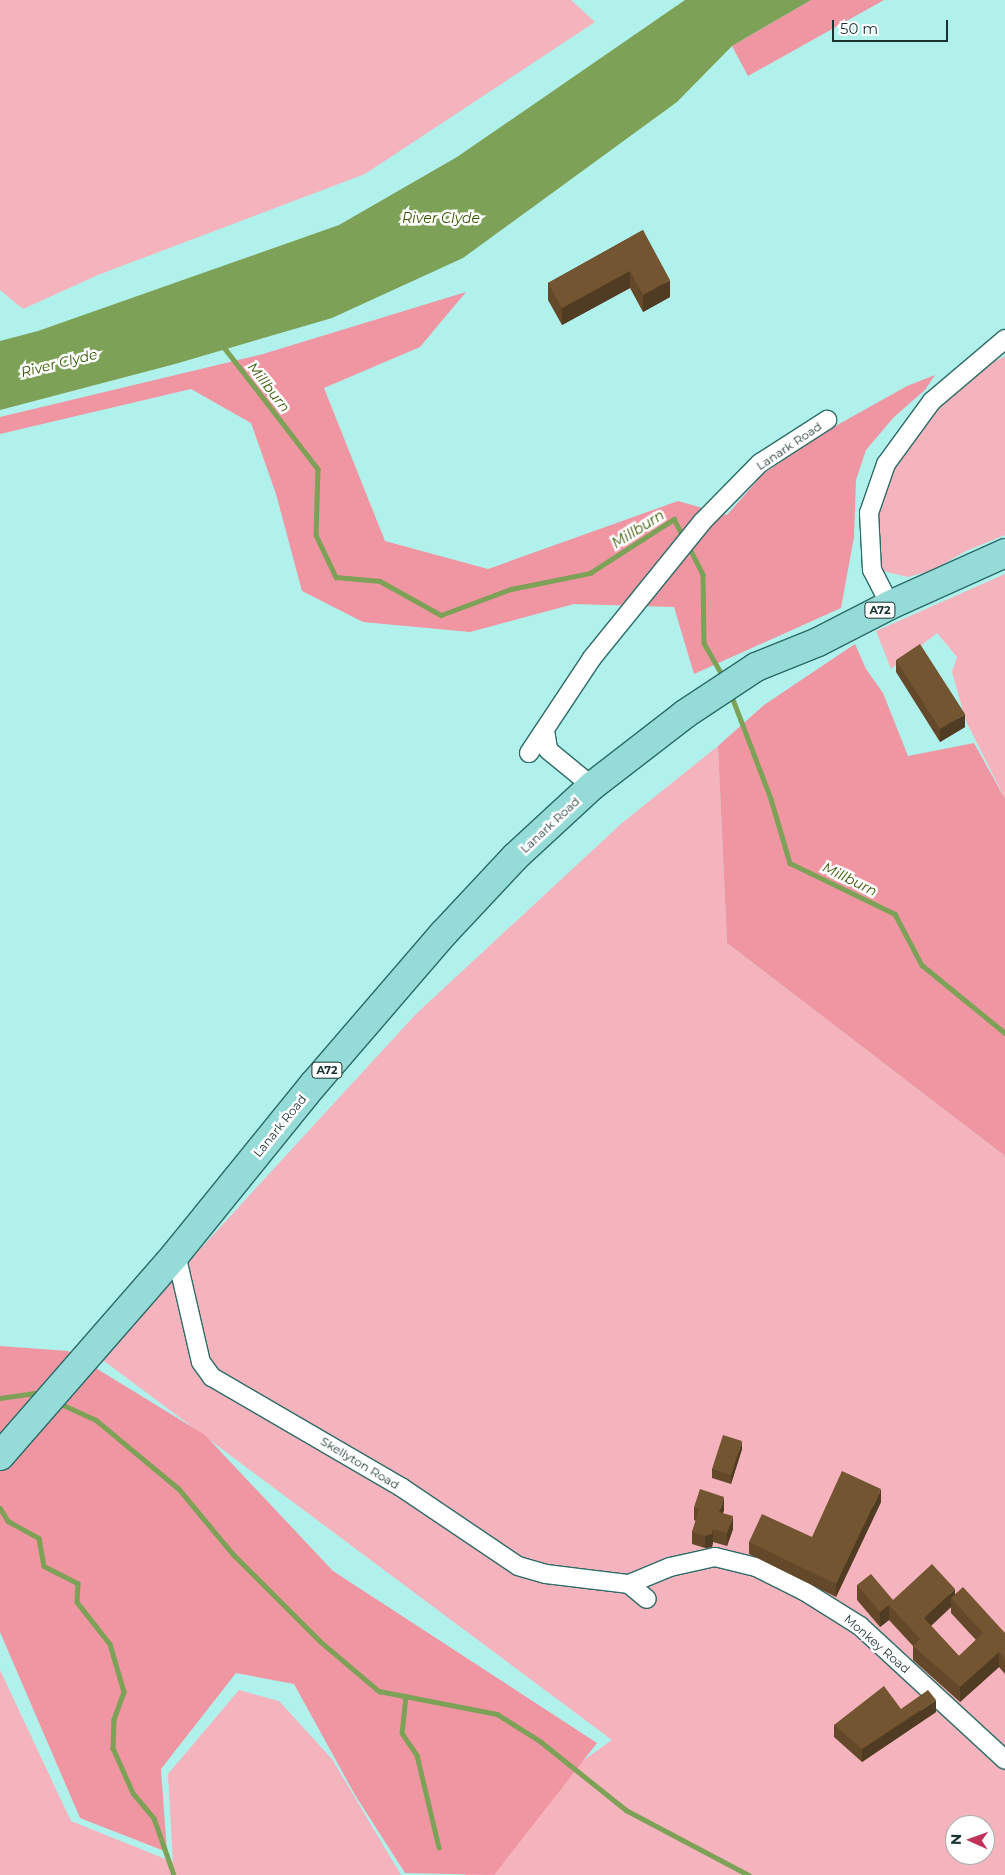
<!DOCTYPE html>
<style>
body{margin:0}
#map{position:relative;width:1005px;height:1875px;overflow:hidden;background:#b1f1ec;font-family:Montserrat,sans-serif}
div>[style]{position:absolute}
.green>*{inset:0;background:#f5b4bd}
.forest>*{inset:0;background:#f096a3}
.water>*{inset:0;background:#7da156}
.stream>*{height:4.5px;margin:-2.25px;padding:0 2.25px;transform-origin:2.25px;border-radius:2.25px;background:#7da156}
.roads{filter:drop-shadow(1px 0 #2b6b67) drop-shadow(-1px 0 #2b6b67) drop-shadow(0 1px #2b6b67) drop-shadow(0 -1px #2b6b67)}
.minor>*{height:18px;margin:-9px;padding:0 9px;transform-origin:9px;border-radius:9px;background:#fff}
.primary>*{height:28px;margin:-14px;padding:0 14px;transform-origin:14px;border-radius:14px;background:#95dcd9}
.wall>*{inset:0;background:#63492a}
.shaded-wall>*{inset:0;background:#503c22}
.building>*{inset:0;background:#735531}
span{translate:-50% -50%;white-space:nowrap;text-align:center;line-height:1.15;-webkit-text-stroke:5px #fff;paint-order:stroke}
.shield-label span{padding:1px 4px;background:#fff;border:1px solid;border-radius:4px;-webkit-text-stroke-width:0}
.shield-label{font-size:11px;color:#193331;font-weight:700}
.street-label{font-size:12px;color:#193331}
.water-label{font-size:14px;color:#375700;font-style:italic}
.north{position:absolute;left:945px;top:1815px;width:50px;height:50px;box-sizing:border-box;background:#fff;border:1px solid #a3adad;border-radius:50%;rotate:272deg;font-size:14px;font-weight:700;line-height:20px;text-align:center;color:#193331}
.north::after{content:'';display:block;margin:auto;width:18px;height:22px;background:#c13258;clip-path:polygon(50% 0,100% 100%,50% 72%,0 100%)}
.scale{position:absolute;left:832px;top:20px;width:116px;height:22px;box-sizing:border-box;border:2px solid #193331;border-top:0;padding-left:6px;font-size:15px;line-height:18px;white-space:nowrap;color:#193331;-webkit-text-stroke:4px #fff;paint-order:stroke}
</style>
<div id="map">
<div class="green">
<div style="clip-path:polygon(0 0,571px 0,595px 22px,365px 174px,98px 275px,23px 309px,0 290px)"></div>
<div style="clip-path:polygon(1005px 356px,1005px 535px,966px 551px,933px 570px,908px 577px,883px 571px,876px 562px,874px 517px,898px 457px,930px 417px,982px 368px)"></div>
<div style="clip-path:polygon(1005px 574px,1005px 799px,966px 721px,952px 672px,957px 657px,937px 633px,891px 669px,876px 631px)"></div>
<div style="clip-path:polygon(evenodd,718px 746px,727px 943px,1005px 1156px,1005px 1875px,465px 1875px,571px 1769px,612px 1740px,100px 1358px,416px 1014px,622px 823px,718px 746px,955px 1825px,985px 1825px,985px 1855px,955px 1855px,955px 1825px)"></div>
<div style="clip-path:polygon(0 1670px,71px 1821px,173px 1862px,168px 1774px,239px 1690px,279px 1701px,332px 1759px,401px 1875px,0 1875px)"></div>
</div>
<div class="forest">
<div style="clip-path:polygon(811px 0,884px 0,748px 76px,732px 46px)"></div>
<div style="clip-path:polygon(466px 292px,420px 347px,324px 388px,385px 541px,488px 569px,678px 501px,727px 515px,763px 474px,823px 433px,907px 386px,935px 375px,925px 390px,894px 417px,866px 450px,856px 480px,854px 537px,841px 608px,694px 674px,674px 607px,574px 604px,470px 632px,363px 622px,302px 591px,276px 494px,251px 423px,191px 389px,0 434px,0 417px,263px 354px)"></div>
<div style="clip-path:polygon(855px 644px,866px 669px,883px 693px,908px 756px,974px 743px,1005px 799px,1005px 1156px,727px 943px,718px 746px,764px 705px)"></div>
<div style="clip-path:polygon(0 1346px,68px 1351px,205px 1435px,333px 1571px,597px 1743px,494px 1875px,405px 1873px,355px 1795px,294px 1684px,236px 1673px,161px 1769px,167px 1852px,80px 1818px,0 1632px)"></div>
</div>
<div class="water">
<div style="clip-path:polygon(685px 0,811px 0,732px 46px,677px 102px,463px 258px,332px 318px,175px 364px,0 410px,0 341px,38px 331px,339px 225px,457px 157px)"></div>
</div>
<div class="stream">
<div style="left:223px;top:346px;width:155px;rotate:52.3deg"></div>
<div style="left:318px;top:469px;width:66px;rotate:91.7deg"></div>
<div style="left:316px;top:535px;width:47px;rotate:64.5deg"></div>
<div style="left:336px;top:577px;width:44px;rotate:5.2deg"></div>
<div style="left:380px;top:581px;width:70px;rotate:29.1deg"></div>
<div style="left:441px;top:615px;width:75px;rotate:-20.4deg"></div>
<div style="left:511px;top:589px;width:81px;rotate:-11.4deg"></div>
<div style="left:590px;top:573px;width:100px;rotate:-32.7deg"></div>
<div style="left:674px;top:519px;width:21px;rotate:62deg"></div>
<div style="left:688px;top:545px;width:33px;rotate:63deg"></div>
<div style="left:703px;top:574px;width:69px;rotate:89.2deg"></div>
<div style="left:704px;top:643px;width:40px;rotate:60.3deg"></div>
<div style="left:731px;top:694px;width:112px;rotate:69.1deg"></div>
<div style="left:771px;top:799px;width:67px;rotate:73.5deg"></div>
<div style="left:790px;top:863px;width:117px;rotate:25.9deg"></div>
<div style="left:895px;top:914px;width:58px;rotate:62.1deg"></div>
<div style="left:922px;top:965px;width:107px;rotate:39.3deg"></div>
<div style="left:0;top:1398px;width:35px;rotate:-8deg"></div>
<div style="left:35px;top:1393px;width:5px;rotate:22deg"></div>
<div style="left:59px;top:1403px;width:41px;rotate:24.7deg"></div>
<div style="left:96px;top:1420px;width:108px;rotate:39.7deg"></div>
<div style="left:179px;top:1489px;width:85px;rotate:50.3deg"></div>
<div style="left:233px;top:1554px;width:124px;rotate:45deg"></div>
<div style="left:321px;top:1642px;width:76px;rotate:40.2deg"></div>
<div style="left:379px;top:1691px;width:120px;rotate:11deg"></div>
<div style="left:497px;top:1714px;width:51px;rotate:32.1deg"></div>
<div style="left:540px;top:1741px;width:110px;rotate:38.7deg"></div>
<div style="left:626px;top:1810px;width:139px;rotate:27.9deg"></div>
<div style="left:0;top:1508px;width:15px;rotate:58deg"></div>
<div style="left:8px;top:1521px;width:35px;rotate:29deg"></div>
<div style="left:39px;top:1538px;width:28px;rotate:80deg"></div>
<div style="left:44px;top:1566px;width:38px;rotate:27deg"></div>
<div style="left:78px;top:1583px;width:19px;rotate:93deg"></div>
<div style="left:77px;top:1602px;width:53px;rotate:51.8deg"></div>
<div style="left:110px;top:1644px;width:50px;rotate:73.7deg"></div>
<div style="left:124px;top:1692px;width:30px;rotate:110deg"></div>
<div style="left:114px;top:1720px;width:28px;rotate:92deg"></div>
<div style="left:113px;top:1748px;width:49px;rotate:66deg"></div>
<div style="left:133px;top:1793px;width:33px;rotate:50deg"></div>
<div style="left:154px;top:1818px;width:60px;rotate:70.7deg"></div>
<div style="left:406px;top:1696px;width:37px;rotate:96deg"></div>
<div style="left:402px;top:1733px;width:27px;rotate:56deg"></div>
<div style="left:417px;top:1755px;width:95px;rotate:76.6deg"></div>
</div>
<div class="roads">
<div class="minor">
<div style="left:890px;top:605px;width:39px;rotate:-117deg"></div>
<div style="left:872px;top:570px;width:57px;rotate:-93deg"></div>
<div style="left:869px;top:513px;width:52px;rotate:-70.9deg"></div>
<div style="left:886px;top:464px;width:78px;rotate:-53.9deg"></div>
<div style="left:932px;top:401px;width:96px;rotate:-40.3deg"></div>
<div style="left:545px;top:730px;width:20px;rotate:81deg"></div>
<div style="left:548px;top:750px;width:57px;rotate:39.3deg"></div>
<div style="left:529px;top:753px;width:114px;rotate:-56.4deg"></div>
<div style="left:592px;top:658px;width:175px;rotate:-51deg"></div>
<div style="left:702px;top:522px;width:83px;rotate:-45.5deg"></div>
<div style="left:760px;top:463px;width:80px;rotate:-32.7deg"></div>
<div style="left:176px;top:1254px;width:111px;rotate:77deg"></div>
<div style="left:201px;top:1362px;width:19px;rotate:54deg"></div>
<div style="left:212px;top:1377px;width:219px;rotate:30.2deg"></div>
<div style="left:401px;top:1487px;width:141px;rotate:34deg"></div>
<div style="left:518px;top:1566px;width:29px;rotate:16deg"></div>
<div style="left:546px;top:1574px;width:84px;rotate:6.9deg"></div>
<div style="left:629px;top:1584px;width:23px;rotate:40deg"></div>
<div style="left:629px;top:1584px;width:44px;rotate:-22.5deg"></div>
<div style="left:670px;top:1567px;width:46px;rotate:-12.5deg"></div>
<div style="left:715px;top:1557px;width:42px;rotate:13.7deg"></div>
<div style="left:756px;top:1567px;width:54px;rotate:26.6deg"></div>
<div style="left:804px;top:1591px;width:66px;rotate:32deg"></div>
<div style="left:860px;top:1626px;width:197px;rotate:42.7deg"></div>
</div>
<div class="primary">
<div style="left:0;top:1456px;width:268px;rotate:-48.9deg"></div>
<div style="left:176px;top:1254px;width:218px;rotate:-51deg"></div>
<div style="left:313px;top:1085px;width:199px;rotate:-49.3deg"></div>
<div style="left:443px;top:934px;width:105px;rotate:-46.9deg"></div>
<div style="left:515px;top:857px;width:105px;rotate:-42.7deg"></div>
<div style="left:592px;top:786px;width:118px;rotate:-37.7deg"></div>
<div style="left:685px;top:714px;width:85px;rotate:-33.5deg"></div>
<div style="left:756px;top:667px;width:67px;rotate:-22deg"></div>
<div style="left:818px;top:642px;width:81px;rotate:-27.2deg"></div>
<div style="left:890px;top:605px;width:126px;rotate:-24.3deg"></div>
</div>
</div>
<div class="wall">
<div style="clip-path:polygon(643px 230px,670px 297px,643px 312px,630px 288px,562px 325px,548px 300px,548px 283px)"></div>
<div style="clip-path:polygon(896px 660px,965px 727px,940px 742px,896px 672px)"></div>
<div style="clip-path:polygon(742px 1449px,731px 1484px,712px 1478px,712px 1469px)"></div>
<div style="clip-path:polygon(881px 1502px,836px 1597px,749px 1554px,749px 1542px,812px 1537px)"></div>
<div style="clip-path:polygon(694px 1507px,724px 1510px,723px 1513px,733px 1529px,727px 1546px,713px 1542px,712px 1547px,705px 1548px,692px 1544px,692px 1532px,696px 1521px,694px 1520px)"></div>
<div style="clip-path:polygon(evenodd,857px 1585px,893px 1600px,955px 1594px,1005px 1633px,1005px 1674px,999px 1667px,960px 1702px,913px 1660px,913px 1646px,889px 1620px,880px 1627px,857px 1600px,857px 1585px,951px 1607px,951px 1613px,976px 1640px,959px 1656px,931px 1626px,951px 1607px)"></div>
<div style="clip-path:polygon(901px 1709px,936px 1712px,862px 1762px,834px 1737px,834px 1725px)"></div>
</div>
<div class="shaded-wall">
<div style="clip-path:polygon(630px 271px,630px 288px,562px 325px,562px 308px)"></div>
<div style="clip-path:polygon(670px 280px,670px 297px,643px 312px,643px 295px)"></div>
<div style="clip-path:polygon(965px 714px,965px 727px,940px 742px,940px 729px)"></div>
<div style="clip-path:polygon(742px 1441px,742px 1449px,731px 1484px,731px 1475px)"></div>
<div style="clip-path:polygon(881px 1489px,881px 1502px,836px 1597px,836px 1584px)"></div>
<div style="clip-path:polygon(724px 1497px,724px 1510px,719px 1524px,719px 1512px)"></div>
<div style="clip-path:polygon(733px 1516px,733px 1529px,727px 1546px,727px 1533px)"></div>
<div style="clip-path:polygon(713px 1529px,713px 1542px,712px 1547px,705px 1548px,705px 1536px)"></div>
<div style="clip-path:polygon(955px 1589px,955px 1602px,951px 1598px,951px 1607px,924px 1632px,924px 1618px)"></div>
<div style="clip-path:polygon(889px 1605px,889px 1620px,880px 1627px,880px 1612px)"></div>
<div style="clip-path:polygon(999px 1652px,999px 1667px,960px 1702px,960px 1687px)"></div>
<div style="clip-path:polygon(936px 1700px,936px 1712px,862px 1762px,862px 1749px)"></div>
</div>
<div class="building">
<div style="clip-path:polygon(643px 230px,670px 280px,643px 295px,630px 271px,562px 308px,548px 283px)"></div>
<div style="clip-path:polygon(920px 644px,965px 714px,940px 729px,896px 660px)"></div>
<div style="clip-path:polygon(723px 1435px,742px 1441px,731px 1475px,712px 1469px)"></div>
<div style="clip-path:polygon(842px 1471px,881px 1489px,836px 1584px,749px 1542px,762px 1514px,812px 1537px)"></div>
<div style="clip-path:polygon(700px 1489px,724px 1497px,719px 1512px,733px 1516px,727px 1533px,713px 1529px,712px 1534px,705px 1536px,692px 1532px,699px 1509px,694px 1507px)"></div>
<div style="clip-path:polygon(932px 1564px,955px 1589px,924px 1618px,959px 1656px,983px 1633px,951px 1598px,963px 1587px,1005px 1633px,1005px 1659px,999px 1652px,960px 1687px,913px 1646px,920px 1639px,889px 1605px,880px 1612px,857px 1585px,871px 1574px,893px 1600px)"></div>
<div style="clip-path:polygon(884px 1686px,901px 1709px,928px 1690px,936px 1700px,862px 1749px,834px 1725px)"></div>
</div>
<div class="shield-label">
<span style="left:880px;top:610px">A72</span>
<span style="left:327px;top:1070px">A72</span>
</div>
<div class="street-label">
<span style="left:789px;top:446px;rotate:-34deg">Lanark Road</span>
<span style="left:550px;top:825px;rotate:-43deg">Lanark Road</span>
<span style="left:280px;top:1126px;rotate:-51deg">Lanark Road</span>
<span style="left:360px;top:1463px;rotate:31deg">Skellyton Road</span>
<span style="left:877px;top:1644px;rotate:41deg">Monkey Road</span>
</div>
<div class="water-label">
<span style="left:441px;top:218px">River Clyde</span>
<span style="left:59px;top:363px;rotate:-14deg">River Clyde</span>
<span style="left:269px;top:387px;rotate:52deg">Millburn</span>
<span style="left:638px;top:529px;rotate:-32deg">Millburn</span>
<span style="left:850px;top:879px;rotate:26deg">Millburn</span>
</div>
<div class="north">N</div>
<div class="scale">50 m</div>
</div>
